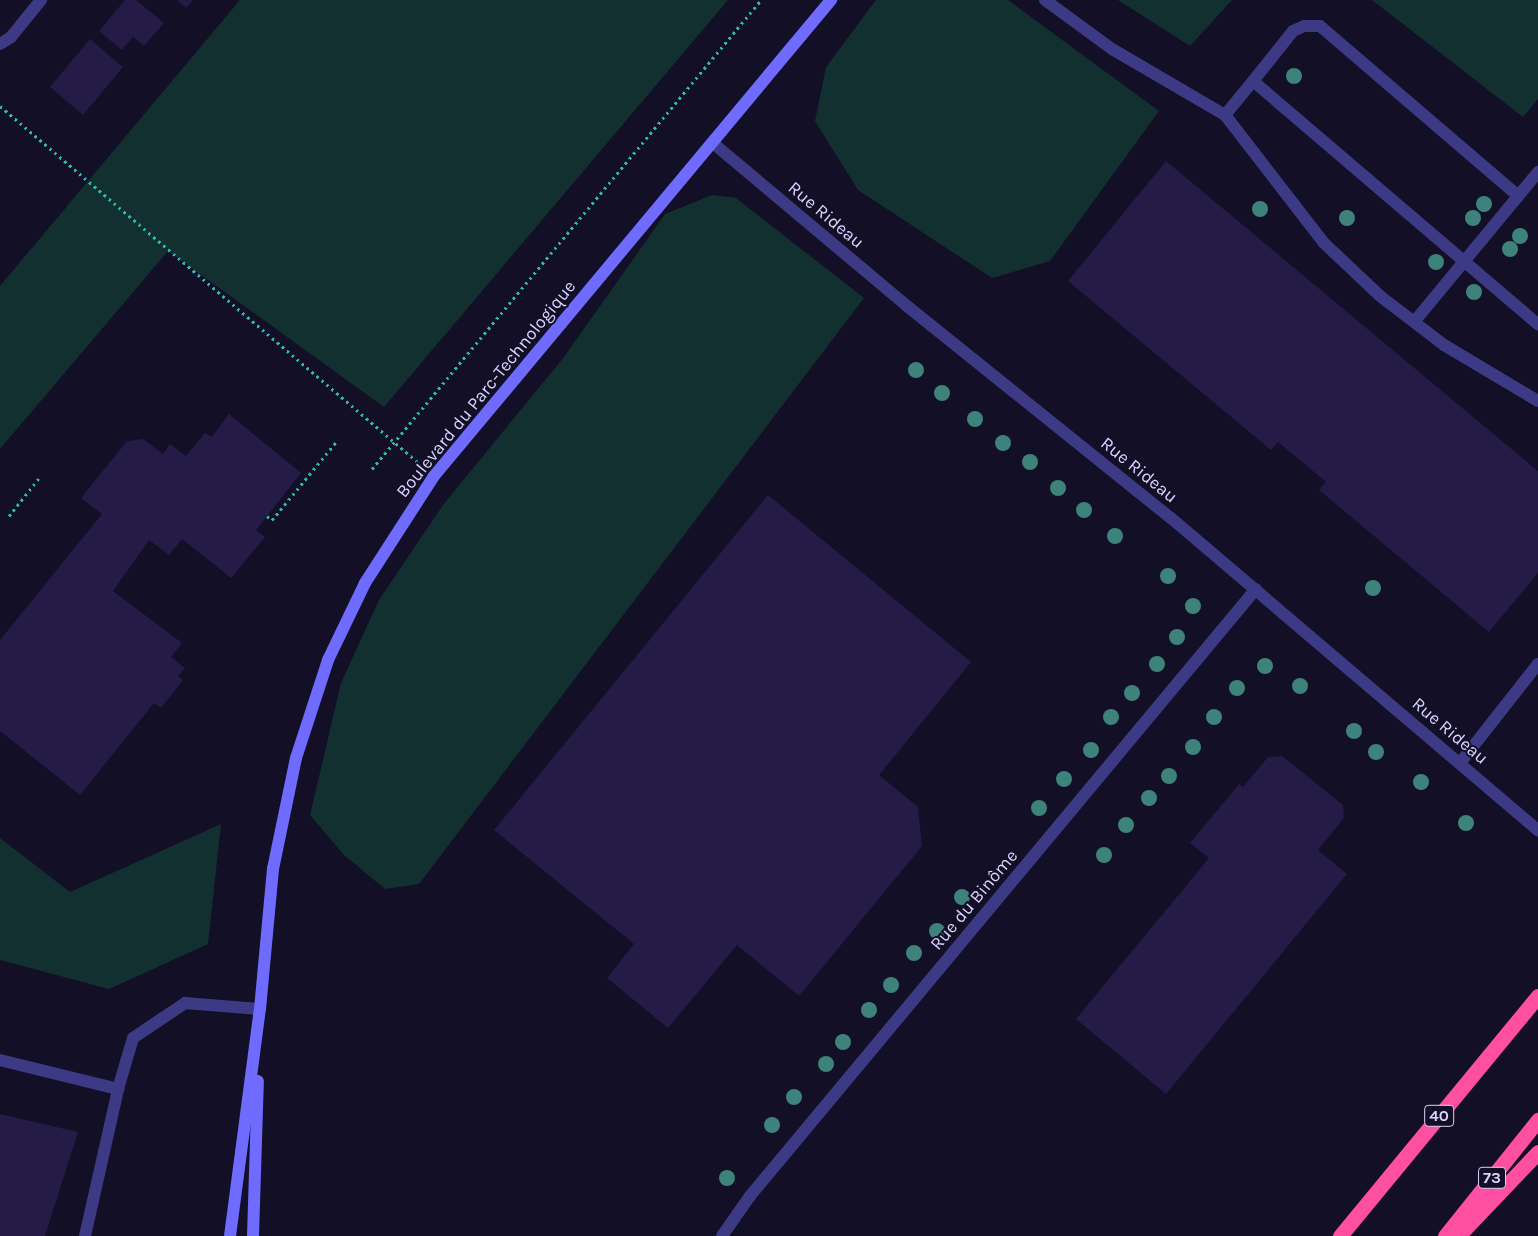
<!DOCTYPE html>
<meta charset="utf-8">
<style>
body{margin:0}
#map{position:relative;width:1538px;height:1236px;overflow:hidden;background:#130f26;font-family:Karla,sans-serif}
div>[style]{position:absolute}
.green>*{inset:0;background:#12302f}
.building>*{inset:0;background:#241b47}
.path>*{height:3px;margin-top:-1.5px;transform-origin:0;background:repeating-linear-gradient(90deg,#2fb8b0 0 2.5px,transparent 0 6.5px)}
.lane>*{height:12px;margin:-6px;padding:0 6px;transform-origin:6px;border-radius:6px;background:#3d3a85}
.street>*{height:12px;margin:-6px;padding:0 6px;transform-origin:6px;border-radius:6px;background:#3d3a85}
.secondary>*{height:12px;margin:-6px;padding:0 6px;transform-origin:6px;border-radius:6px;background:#6f6bff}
.highway>*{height:15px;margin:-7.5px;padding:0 7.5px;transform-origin:7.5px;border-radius:7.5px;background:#ff4fa3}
.trees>*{width:16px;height:16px;margin:-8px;border-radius:50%;background:#3d827b}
span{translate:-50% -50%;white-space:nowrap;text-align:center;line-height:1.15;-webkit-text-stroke:4px #130f26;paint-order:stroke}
.shield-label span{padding:1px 4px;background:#130f26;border:1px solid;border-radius:4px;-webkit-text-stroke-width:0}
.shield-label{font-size:16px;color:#d9d4ff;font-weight:700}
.street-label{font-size:18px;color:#d9d4ff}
</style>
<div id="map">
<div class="green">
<div style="clip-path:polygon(240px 0,728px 0,384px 407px,168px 251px,0 449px,0 286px)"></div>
<div style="clip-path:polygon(876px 0,1008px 0,1159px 111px,1050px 261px,992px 278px,858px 190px,815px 121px,826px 67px)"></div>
<div style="clip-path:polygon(1118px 0,1232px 0,1190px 46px)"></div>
<div style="clip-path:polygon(1372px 0,1538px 0,1538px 99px,1523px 117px)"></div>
<div style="clip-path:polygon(712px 195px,736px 198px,864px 298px,419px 884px,385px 889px,343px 854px,310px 815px,341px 683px,379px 600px,443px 505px,564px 357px,665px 214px)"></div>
<div style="clip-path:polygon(221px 824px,208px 944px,109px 989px,0 960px,0 838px,70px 892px)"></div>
</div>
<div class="building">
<div style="clip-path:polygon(125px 0,136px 0,164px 23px,144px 46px,133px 37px,122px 50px,99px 31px)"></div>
<div style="clip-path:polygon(177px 0,193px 0,186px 8px)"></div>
<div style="clip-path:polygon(90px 39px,123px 67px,83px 115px,50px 87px)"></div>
<div style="clip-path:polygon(1166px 161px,1538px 471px,1538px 573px,1489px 632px,1319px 490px,1326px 482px,1278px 442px,1271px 450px,1068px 281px)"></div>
<div style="clip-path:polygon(229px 414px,301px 473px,256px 530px,265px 537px,231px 578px,182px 539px,169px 555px,149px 540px,113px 591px,182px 643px,171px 657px,185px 668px,178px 676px,183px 680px,161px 708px,154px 703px,80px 795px,0 731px,0 640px,102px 514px,81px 498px,127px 441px,143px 439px,163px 454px,170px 444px,186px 456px,205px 433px,212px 437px)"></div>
<div style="clip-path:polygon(768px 495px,971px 662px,879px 775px,918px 807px,922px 846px,799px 996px,737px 945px,668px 1028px,607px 978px,634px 944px,494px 830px)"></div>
<div style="clip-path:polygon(1282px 756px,1343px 805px,1344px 818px,1318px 850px,1347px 874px,1166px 1094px,1076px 1019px,1209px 858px,1190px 843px,1239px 784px,1243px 787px,1268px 757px)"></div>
<div style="clip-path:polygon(0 1114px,78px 1132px,45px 1236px,0 1236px)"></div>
</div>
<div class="path">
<div style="left:0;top:106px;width:552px;rotate:40.44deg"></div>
<div style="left:372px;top:469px;width:609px;rotate:-50.33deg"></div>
<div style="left:9px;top:516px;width:48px;rotate:-51.7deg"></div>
<div style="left:267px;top:516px;width:6px;rotate:39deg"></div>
<div style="left:272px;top:520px;width:102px;rotate:-50.6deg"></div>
</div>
<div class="lane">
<div style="left:1045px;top:0;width:83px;rotate:36.2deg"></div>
<div style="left:1112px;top:49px;width:131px;rotate:30.3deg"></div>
<div style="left:1225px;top:115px;width:162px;rotate:52.3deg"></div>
<div style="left:1324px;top:243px;width:77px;rotate:43.4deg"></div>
<div style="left:1380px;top:296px;width:81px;rotate:37.4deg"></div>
<div style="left:1444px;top:345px;width:109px;rotate:30.8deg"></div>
<div style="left:1253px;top:81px;width:64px;rotate:-51.3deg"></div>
<div style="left:1293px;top:31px;width:12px;rotate:-24deg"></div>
<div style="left:1304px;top:26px;width:16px"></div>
<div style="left:1320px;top:26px;width:261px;rotate:40.6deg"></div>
<div style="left:1225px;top:115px;width:44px;rotate:-50.5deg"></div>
<div style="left:1253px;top:81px;width:375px;rotate:40.5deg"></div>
<div style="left:1414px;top:322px;width:195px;rotate:-50.4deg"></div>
<div style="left:1460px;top:763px;width:126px;rotate:-51.8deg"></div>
<div style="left:0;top:1060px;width:122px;rotate:13.8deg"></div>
<div style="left:118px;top:1089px;width:53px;rotate:-73.6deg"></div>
<div style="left:133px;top:1038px;width:63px;rotate:-33.9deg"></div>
<div style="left:185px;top:1003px;width:75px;rotate:4.6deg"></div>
<div style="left:85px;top:1236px;width:151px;rotate:-77.3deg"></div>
</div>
<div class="street">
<div style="left:0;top:44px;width:13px;rotate:-32deg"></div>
<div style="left:11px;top:37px;width:48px;rotate:-51deg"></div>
<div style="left:714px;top:144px;width:252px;rotate:40deg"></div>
<div style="left:907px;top:306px;width:339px;rotate:38.8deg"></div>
<div style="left:1171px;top:518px;width:482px;rotate:40.4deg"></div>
<div style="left:722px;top:1236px;width:49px;rotate:-55deg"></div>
<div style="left:750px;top:1196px;width:790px;rotate:-50.19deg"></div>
</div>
<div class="secondary">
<div style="left:230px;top:1236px;width:229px;rotate:-82.5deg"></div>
<div style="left:260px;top:1009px;width:141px;rotate:-84.7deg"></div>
<div style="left:273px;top:869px;width:113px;rotate:-78.3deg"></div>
<div style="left:296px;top:758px;width:103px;rotate:-71.9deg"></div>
<div style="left:328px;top:660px;width:85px;rotate:-64.3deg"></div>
<div style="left:365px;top:583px;width:127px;rotate:-57.2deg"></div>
<div style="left:434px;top:476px;width:620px;rotate:-50.17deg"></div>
<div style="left:253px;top:1236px;width:155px;rotate:-88.2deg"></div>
</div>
<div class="highway">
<div style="left:1340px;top:1236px;width:311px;rotate:-50.5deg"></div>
<div style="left:1445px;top:1236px;width:149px;rotate:-51.3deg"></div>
<div style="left:1458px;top:1236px;width:116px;rotate:-46.4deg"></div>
</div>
<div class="trees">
<div style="left:1294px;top:76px"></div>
<div style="left:1484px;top:204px"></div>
<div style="left:1260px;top:209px"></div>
<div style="left:1347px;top:218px"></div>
<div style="left:1473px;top:218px"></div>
<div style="left:1520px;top:236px"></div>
<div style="left:1510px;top:249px"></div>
<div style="left:1436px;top:262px"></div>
<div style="left:1474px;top:292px"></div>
<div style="left:916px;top:370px"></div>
<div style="left:942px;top:393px"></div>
<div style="left:975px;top:419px"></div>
<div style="left:1003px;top:443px"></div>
<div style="left:1030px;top:462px"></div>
<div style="left:1058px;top:488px"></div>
<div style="left:1084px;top:510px"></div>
<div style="left:1115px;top:536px"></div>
<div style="left:1168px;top:576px"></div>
<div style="left:1373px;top:588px"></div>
<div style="left:1193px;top:606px"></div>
<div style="left:1177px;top:637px"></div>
<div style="left:1157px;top:664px"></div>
<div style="left:1265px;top:666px"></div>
<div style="left:1300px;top:686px"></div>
<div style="left:1237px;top:688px"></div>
<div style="left:1132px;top:693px"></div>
<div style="left:1111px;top:717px"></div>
<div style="left:1214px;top:717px"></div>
<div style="left:1354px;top:731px"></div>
<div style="left:1193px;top:747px"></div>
<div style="left:1091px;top:750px"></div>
<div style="left:1376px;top:752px"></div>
<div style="left:1169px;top:776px"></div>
<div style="left:1064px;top:779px"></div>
<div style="left:1421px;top:782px"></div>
<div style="left:1149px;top:798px"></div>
<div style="left:1039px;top:808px"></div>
<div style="left:1466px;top:823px"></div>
<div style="left:1126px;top:825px"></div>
<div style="left:1104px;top:855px"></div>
<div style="left:962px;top:897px"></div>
<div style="left:937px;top:931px"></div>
<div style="left:914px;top:953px"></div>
<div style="left:891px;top:985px"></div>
<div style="left:869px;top:1010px"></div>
<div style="left:843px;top:1042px"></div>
<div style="left:826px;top:1064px"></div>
<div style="left:794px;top:1097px"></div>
<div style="left:772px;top:1125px"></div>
<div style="left:727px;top:1178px"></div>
</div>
<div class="shield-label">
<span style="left:1439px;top:1116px">40</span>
<span style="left:1492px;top:1178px">73</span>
</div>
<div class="street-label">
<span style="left:826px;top:215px;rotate:40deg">Rue Rideau</span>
<span style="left:486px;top:389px;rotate:-51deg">Boulevard du Parc-Technologique</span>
<span style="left:1139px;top:470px;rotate:39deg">Rue Rideau</span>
<span style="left:1450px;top:731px;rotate:40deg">Rue Rideau</span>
<span style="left:974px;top:900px;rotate:-50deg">Rue du Binôme</span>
</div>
</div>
